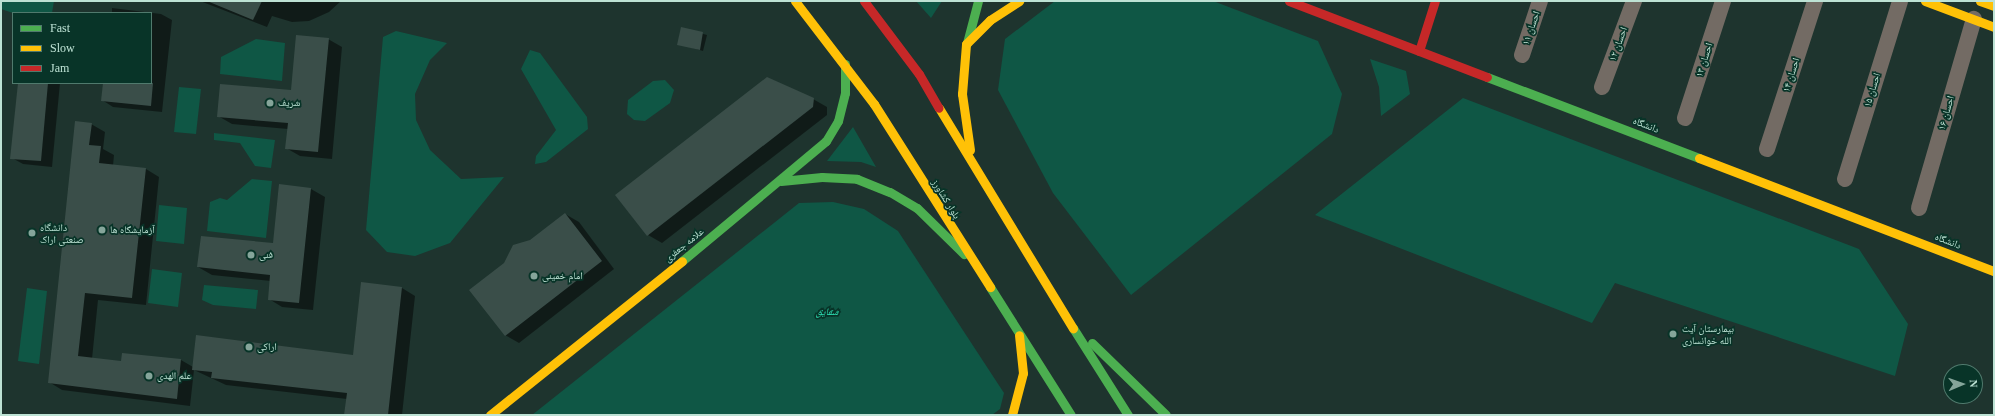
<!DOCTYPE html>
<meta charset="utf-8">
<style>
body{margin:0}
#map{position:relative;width:1995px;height:416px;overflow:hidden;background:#1e342e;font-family:"Times New Roman","Noto Naskh Arabic",serif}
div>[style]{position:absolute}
.green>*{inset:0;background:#0f5745}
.shadow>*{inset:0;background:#0007}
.building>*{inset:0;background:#3a4e49}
.street>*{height:16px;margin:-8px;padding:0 8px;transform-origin:8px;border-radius:8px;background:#736b64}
.fast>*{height:9px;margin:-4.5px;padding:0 4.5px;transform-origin:4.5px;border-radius:4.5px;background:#4caf50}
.slow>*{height:9px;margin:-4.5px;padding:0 4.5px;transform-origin:4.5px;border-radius:4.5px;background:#ffc107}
.jam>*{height:9px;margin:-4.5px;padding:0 4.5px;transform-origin:4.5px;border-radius:4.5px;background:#c62828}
.dots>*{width:11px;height:11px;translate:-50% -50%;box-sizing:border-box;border:2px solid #083428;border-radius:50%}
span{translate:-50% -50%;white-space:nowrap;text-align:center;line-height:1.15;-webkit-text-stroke:3.5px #083428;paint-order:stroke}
.street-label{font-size:10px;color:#bde2d4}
.poi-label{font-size:10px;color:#bde2d4}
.left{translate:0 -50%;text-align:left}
.park-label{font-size:10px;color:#2ee0b4;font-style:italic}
.frame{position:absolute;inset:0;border:2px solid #bde2d4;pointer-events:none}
.legend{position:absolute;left:12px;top:12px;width:140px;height:72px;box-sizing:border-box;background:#083428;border:1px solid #507a6d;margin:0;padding:5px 7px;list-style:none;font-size:12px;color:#bde2d4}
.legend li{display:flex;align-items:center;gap:8px;height:20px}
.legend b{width:20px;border:1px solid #507a6d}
.north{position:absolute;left:1943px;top:364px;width:40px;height:40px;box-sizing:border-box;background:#083428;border:1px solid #507a6d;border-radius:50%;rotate:88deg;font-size:11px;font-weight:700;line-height:16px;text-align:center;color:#bde2d4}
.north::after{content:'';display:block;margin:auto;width:14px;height:18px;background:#85a59a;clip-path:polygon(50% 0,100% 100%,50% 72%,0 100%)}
</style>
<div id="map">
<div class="green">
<div style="clip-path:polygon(1px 1px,54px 1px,52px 13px,13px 13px,1px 9px)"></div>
<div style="clip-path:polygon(916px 1px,942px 1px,931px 18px)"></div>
<div style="clip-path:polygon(1055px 1px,1213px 1px,1318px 41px,1342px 94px,1332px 134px,1131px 295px,1053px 193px,998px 90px,1005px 39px)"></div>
<div style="clip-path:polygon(396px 31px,447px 43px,430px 60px,415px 94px,416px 120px,430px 150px,461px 179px,504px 177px,450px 243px,415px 256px,387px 252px,366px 230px,383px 37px)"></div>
<div style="clip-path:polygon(256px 39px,285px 43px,282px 81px,220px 74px,221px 57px)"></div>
<div style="clip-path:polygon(530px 50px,540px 53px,587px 117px,588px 129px,546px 162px,535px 164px,536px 156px,556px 130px,521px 69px)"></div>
<div style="clip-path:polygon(1370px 59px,1406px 71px,1410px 94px,1381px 116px,1379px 87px)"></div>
<div style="clip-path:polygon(665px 80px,674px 90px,670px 103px,645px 121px,634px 120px,627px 114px,628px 100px,653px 81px)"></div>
<div style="clip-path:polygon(179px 87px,201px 89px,196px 134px,174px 132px)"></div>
<div style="clip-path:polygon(1463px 98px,1859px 249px,1908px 324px,1895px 376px,1615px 283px,1592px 323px,1315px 215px)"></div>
<div style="clip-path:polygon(853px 127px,876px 167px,861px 162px,827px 161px)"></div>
<div style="clip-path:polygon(214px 133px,275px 140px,271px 168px,255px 166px,240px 143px,214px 140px)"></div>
<div style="clip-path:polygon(252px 179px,272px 181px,266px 238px,207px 231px,210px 202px,220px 198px,227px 200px)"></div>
<div style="clip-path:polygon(833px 202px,864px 209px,898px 231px,1004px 393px,1000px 409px,992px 415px,532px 415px,799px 203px)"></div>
<div style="clip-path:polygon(159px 205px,187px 208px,184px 244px,156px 241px)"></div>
<div style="clip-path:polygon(152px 269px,182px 273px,178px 307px,148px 303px)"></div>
<div style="clip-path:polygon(204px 285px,258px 290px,256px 309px,213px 305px,202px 300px)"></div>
<div style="clip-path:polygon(27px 288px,47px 291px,39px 364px,18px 361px)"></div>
</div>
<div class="shadow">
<div style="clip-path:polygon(200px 1px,341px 1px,329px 12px,309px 21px,292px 22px,272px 16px,267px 27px)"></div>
<div style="clip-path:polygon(112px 8px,161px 14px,172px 20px,162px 112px,113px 107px,102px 100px,104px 83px,151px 83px,151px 13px,112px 13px)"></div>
<div style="clip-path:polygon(682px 28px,707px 35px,703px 51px,679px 44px)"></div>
<div style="clip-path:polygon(328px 39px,342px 47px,332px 159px,300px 156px,286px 148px,288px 129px,232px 124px,218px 116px,292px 91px)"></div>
<div style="clip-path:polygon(19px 83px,60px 83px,52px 167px,23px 164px,12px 158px)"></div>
<div style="clip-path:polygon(813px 99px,827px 107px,827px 115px,662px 243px,648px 235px)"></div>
<div style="clip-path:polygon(91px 124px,105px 132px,103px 149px,114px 155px,113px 166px,146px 169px,159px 177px,146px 305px,98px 300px,92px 359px,122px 362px,123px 354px,181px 360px,193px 367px,354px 356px,362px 283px,402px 288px,415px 296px,402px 415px,345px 415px,347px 399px,226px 385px,194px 370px,190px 406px,62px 390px,49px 382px)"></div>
<div style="clip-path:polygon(311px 189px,325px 197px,313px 310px,282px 307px,269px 299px,271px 281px,212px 275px,198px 267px,274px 244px)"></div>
<div style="clip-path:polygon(565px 214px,579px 222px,614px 269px,519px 343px,505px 335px,531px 241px)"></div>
</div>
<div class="building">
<div style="clip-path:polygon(207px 1px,262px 1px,253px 20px)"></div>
<div style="clip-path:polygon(681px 27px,703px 32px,700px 50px,677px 45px)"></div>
<div style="clip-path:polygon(296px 35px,329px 38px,318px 152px,285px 149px,288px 123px,217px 117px,220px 84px,291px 90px)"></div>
<div style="clip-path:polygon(767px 77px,814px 98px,813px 107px,647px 236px,615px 195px)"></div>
<div style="clip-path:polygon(18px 83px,48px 83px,41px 161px,10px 159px)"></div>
<div style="clip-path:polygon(103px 83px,153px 83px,151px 106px,101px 101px)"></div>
<div style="clip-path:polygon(75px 121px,92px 123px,89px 145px,101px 146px,99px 163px,146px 168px,132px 298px,85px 293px,78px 356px,121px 361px,122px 353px,181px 359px,177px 399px,48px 383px)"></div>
<div style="clip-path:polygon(279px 184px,311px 188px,299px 303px,268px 300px,270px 275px,197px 267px,201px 236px,273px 243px)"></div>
<div style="clip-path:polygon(565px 213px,602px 261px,505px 336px,469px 290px,504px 263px,513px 245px,530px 240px)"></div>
<div style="clip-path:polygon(361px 282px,402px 287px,388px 415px,344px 415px,347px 393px,211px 378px,212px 372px,192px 370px,196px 335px,353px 355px)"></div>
</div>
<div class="street">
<div style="left:1522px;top:55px;width:57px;rotate:-71.6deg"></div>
<div style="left:1602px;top:87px;width:92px;rotate:-69.6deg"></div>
<div style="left:1685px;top:118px;width:123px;rotate:-72deg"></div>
<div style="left:1767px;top:149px;width:156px;rotate:-72deg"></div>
<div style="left:1845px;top:179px;width:186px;rotate:-72.8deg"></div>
<div style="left:1919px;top:208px;width:197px;rotate:-73.8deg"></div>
</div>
<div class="fast">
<div style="left:967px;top:43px;width:43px;rotate:-75.3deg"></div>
<div style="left:1487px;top:77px;width:227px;rotate:20.9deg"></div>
<div style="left:781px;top:181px;width:41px;rotate:-5.6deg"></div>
<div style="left:822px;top:177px;width:35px;rotate:3deg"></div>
<div style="left:857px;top:179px;width:35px;rotate:22deg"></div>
<div style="left:890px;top:192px;width:31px;rotate:31deg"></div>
<div style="left:917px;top:208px;width:66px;rotate:44.4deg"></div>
<div style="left:682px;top:261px;width:187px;rotate:-39.8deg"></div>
<div style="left:826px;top:141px;width:23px;rotate:-59deg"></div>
<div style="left:838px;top:121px;width:29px;rotate:-76deg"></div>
<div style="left:845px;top:93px;width:29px;rotate:-90deg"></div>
<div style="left:990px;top:287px;width:151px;rotate:57.7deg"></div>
<div style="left:1073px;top:328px;width:103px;rotate:57.7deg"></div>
<div style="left:1092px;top:343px;width:103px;rotate:44.2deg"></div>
</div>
<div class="slow">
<div style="left:795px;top:1px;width:130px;rotate:52.5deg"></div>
<div style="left:874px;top:104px;width:217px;rotate:57.6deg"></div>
<div style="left:1925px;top:1px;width:74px;rotate:20.6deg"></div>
<div style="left:1980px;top:1px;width:15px;rotate:20deg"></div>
<div style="left:939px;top:108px;width:258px;rotate:58.7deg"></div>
<div style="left:970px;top:150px;width:57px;rotate:-98.1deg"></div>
<div style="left:962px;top:94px;width:50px;rotate:-85.4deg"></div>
<div style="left:966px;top:44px;width:34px;rotate:-45deg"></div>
<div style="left:990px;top:20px;width:35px;rotate:-33deg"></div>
<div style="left:1699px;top:158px;width:316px;rotate:21deg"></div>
<div style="left:490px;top:415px;width:246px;rotate:-38.7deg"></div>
<div style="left:1012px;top:415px;width:43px;rotate:-75.3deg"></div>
<div style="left:1023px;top:373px;width:38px;rotate:-96deg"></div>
</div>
<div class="jam">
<div style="left:864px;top:1px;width:91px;rotate:53deg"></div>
<div style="left:919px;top:74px;width:39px;rotate:60deg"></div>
<div style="left:1289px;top:1px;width:212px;rotate:21deg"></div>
<div style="left:1419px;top:51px;width:52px;rotate:-72.3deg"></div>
</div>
<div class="dots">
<div style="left:270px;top:103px;background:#85a59a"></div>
<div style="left:102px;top:230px;background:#85a59a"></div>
<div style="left:32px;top:233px;background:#85a59a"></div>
<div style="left:251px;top:255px;background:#85a59a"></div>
<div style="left:534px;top:276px;background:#85a59a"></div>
<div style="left:1673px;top:334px;background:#85a59a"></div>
<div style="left:249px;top:347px;background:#85a59a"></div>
<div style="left:149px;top:376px;background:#85a59a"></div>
</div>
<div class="street-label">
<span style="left:1531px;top:28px;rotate:-71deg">احسان ۱۱</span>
<span style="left:1618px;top:44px;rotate:-70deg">احسان ۱۲</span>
<span style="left:1704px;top:60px;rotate:-72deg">احسان ۱۳</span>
<span style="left:1791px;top:75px;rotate:-72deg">احسان ۱۴</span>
<span style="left:1872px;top:90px;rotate:-73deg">احسان ۱۵</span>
<span style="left:1946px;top:113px;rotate:-74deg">احسان ۱۶</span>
<span style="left:1646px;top:125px;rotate:21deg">دانشگاه</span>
<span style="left:946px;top:199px;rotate:58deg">بلوار کشاورز</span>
<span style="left:1948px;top:241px;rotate:21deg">دانشگاه</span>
<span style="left:684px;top:245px;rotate:-39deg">علامه جعفری</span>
</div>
<div class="poi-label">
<span class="left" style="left:278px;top:103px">شریف</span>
<span class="left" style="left:40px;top:233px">دانشگاه<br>صنعتی اراک</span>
<span class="left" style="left:110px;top:230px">آزمایشگاه ها</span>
<span class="left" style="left:259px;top:255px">فنی</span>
<span class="left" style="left:542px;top:276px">امام خمینی</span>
<span class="left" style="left:1682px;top:334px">بیمارستان آیت<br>الله خوانساری</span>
<span class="left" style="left:257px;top:347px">اراکی</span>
<span class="left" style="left:157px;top:376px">علم الهدی</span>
</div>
<div class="park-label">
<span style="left:827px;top:312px">شقایق</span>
</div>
<div class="frame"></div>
<ul class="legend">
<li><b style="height:5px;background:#4caf50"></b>Fast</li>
<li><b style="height:5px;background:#ffc107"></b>Slow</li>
<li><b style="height:5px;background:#c62828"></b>Jam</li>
</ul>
<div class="north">N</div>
</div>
